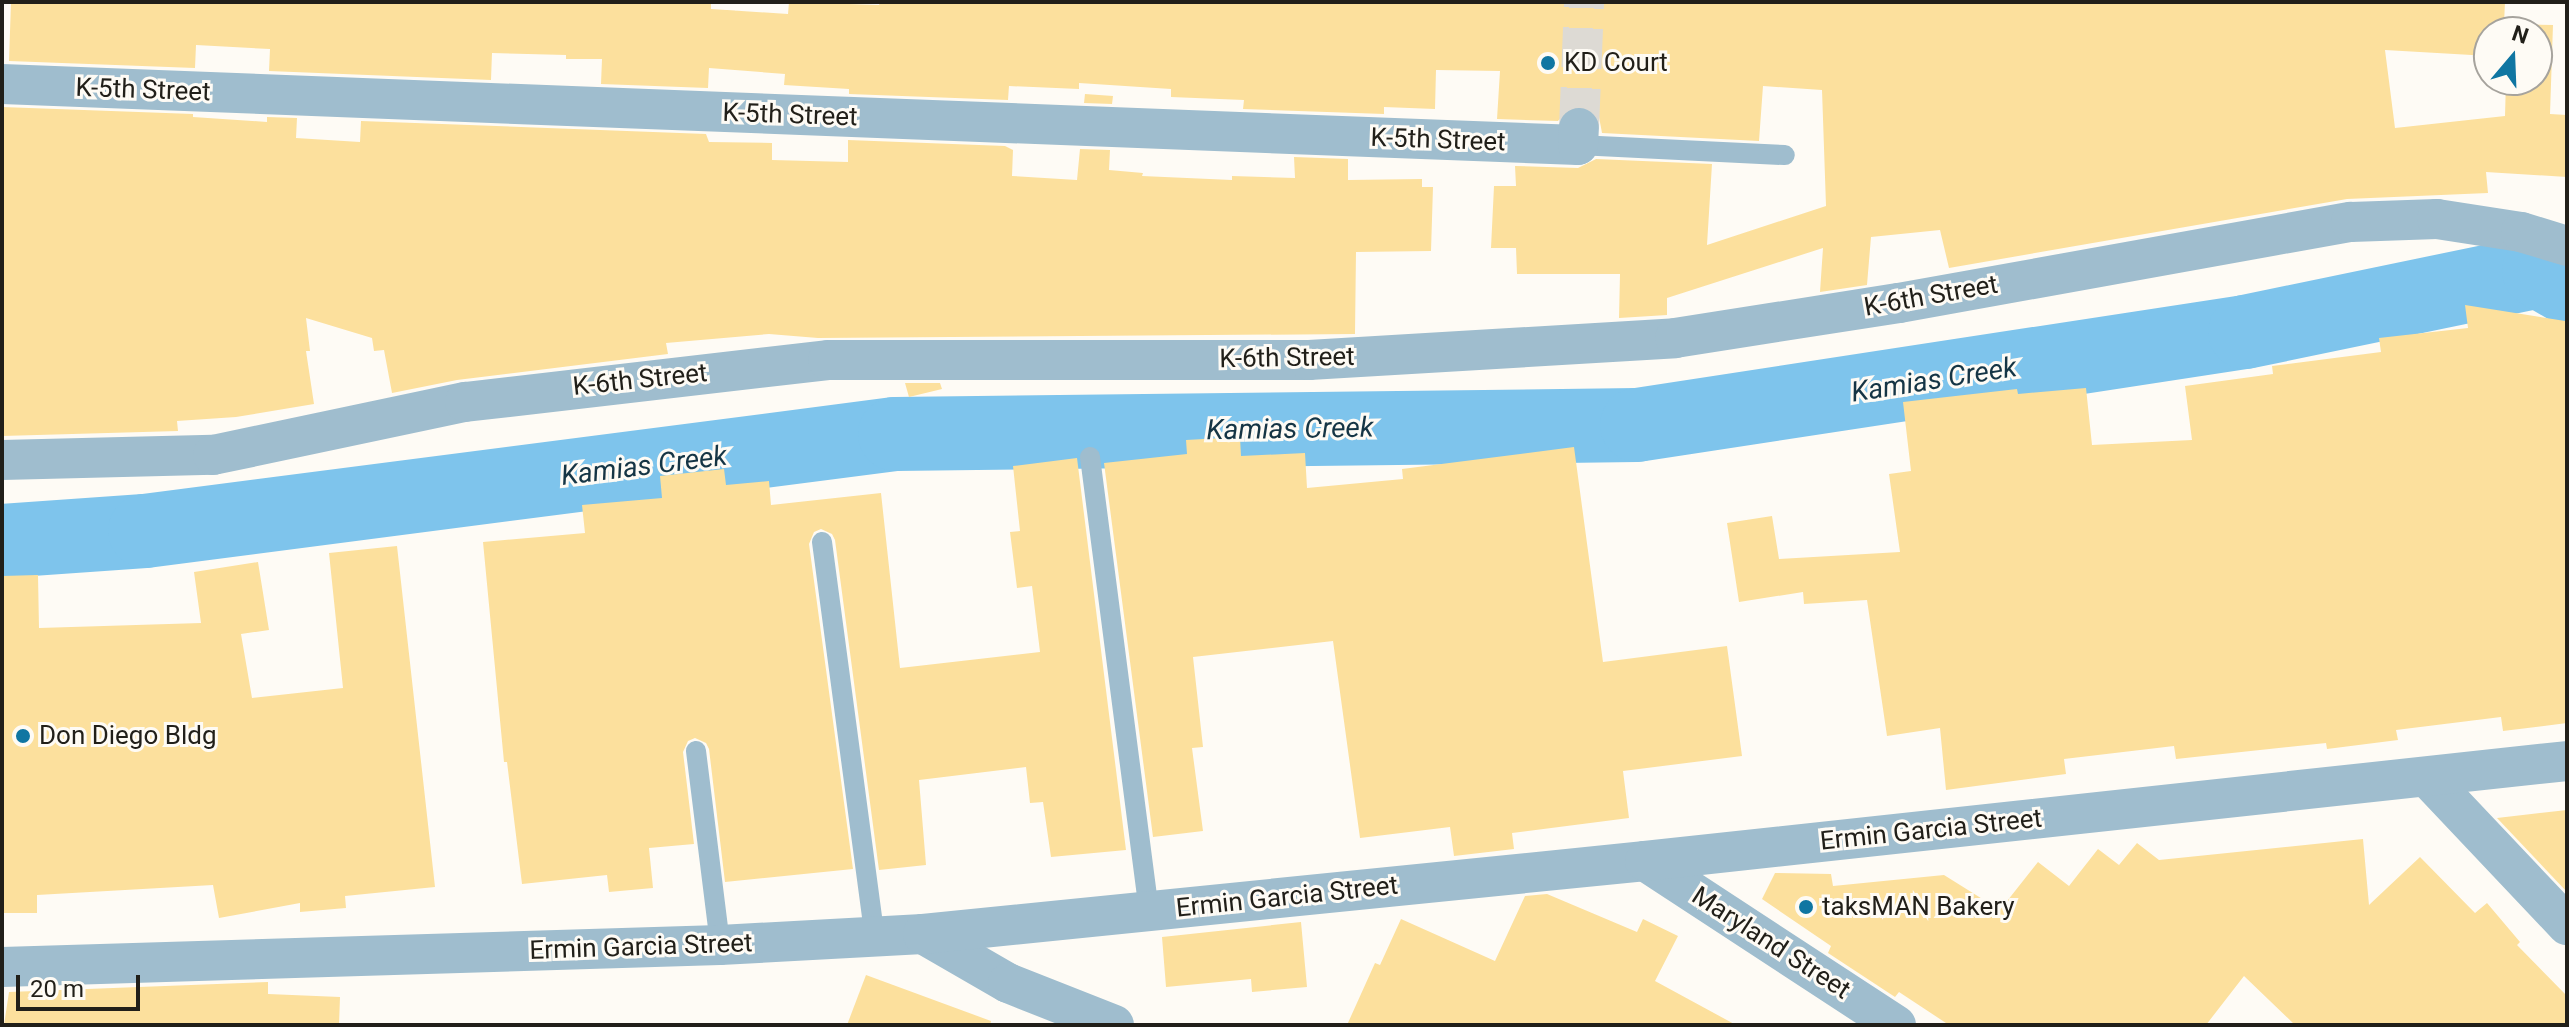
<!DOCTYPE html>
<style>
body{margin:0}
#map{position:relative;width:2569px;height:1027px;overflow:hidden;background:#fefbf5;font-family:Roboto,sans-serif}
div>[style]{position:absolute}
.river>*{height:74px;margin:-37px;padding:0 37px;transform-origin:37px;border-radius:37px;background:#7ec4ec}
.building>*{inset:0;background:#fce09d}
.minor-tunnel>*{height:40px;margin-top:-20px;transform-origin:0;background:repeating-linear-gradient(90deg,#dddad4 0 40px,transparent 0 60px)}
.service>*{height:20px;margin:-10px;padding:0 10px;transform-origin:10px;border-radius:10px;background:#9fbdce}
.minor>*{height:40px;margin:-20px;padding:0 20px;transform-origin:20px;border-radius:20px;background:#9fbdce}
.dots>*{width:22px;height:22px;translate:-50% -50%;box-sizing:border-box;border:4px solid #fefbf5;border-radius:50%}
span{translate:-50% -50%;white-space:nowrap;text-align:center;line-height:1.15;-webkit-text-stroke:6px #fefbf5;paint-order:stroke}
.poi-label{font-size:26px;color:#211f19}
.left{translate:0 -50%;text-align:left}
.street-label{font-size:26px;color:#211f19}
.water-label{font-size:28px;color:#153545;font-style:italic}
.frame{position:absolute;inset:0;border:4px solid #211f19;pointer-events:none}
.north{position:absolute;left:2473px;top:16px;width:80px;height:80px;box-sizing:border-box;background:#fefbf5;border:2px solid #a6a39d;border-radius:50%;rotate:19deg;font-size:22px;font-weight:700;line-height:32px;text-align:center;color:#211f19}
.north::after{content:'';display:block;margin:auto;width:28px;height:36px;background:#1076a2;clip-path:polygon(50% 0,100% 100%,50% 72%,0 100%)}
.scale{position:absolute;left:16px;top:975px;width:124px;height:36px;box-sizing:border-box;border:4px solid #211f19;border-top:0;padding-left:10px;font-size:24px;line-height:28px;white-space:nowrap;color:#211f19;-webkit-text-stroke:6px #fefbf5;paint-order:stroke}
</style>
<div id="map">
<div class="river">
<div style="left:2px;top:541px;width:143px;rotate:-4deg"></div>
<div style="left:145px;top:531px;width:756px;rotate:-7.37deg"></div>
<div style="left:895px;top:434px;width:742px;rotate:-0.69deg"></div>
<div style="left:1637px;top:425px;width:615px;rotate:-8.7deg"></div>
<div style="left:2245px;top:332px;width:300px;rotate:-11.7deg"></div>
<div style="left:2539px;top:271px;width:32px;rotate:30deg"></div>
</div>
<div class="building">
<div style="clip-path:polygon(evenodd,11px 2px,711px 2px,711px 9px,788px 14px,789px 2px,879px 5px,880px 2px,2505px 2px,2504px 24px,2553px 25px,2550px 114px,2567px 115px,2567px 177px,2486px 172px,2488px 193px,2347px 199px,1949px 268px,1940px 230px,1871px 237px,1867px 285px,1820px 292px,1823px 248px,1667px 298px,1667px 315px,1619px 318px,1620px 274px,1517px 274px,1516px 248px,1491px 248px,1494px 186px,1516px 186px,1515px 166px,1578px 168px,1596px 159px,1712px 164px,1707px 245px,1826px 206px,1822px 90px,1763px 86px,1759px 141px,1602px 133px,1599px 117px,1581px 105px,1568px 108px,1558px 121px,1497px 119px,1500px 71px,1436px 70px,1435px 109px,1384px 107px,1384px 114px,1243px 109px,1244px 100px,1171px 97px,1171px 89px,1079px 83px,1079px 89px,1009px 86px,1008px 100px,849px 94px,849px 89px,784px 85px,785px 74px,709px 68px,708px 88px,601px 84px,602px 59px,566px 59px,566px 55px,492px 53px,491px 80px,269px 71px,270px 49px,196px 45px,195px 68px,9px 61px,11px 2px,2489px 32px,2537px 32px,2537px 80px,2506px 80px,2505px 116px,2395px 128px,2385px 50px,2489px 56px,2489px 32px)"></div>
<div style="clip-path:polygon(1085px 94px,1113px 96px,1112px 104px,1084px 103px)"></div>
<div style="clip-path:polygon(2px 107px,193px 114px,193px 117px,267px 122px,267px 117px,297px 118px,296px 138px,360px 142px,361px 121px,706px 134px,709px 142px,772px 143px,772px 160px,848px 162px,848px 140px,1005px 146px,1013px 150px,1012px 176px,1077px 180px,1080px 149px,1110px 150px,1109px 170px,1143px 173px,1142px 176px,1232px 180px,1232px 176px,1295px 178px,1294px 157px,1348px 159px,1348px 180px,1422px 179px,1422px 187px,1433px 187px,1431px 251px,1356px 252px,1355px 334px,818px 338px,769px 334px,666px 343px,668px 354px,457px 380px,392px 393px,384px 350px,374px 351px,372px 338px,306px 318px,310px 351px,306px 351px,314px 404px,236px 417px,177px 421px,178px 431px,2px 436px)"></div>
<div style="clip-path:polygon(2465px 305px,2565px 321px,2567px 723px,2503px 731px,2501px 717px,2396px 730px,2398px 740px,2327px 749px,2326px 743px,2176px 759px,2174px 746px,2064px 759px,2066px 774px,1946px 790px,1940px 728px,1887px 736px,1867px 600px,1804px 604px,1803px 592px,1739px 602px,1727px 523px,1772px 516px,1779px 559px,1900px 552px,1889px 474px,1911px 471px,1903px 402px,2017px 389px,2018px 394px,2086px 388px,2092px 445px,2192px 440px,2185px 386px,2273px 374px,2272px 366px,2381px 352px,2379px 338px,2468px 328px)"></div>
<div style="clip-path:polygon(905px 383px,940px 383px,942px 389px,909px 397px)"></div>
<div style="clip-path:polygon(1240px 437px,1241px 456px,1305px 453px,1307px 488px,1403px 479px,1402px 469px,1574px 447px,1603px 662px,1727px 646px,1742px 756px,1623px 771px,1629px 818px,1512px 833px,1514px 849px,1454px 856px,1450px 827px,1360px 838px,1333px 641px,1193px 657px,1203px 747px,1192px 748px,1203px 831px,1153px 837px,1104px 463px,1187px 454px,1186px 440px)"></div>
<div style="clip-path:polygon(1077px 458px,1126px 850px,1051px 857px,1043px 802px,1030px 803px,1026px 767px,919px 780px,926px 865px,879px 870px,835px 540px,832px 534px,821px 529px,814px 532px,809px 544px,853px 869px,725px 882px,709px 749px,706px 743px,695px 738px,688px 741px,683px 752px,694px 844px,649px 848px,653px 888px,609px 892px,607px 875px,522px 884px,507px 762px,504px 762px,483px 542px,585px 533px,582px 505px,662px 498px,660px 476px,724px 469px,726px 485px,769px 481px,771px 505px,881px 493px,900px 668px,1040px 652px,1032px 586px,1017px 588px,1010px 532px,1020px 531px,1013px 466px)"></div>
<div style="clip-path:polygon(397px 546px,435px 887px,345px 896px,346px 908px,300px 912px,300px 903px,219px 918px,213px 885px,37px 895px,37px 913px,2px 913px,2px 576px,38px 575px,39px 628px,201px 623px,194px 572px,258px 562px,269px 630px,241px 634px,252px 698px,343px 688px,329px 553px)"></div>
<div style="clip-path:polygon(2567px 810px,2567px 892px,2497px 818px)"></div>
<div style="clip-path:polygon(2363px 839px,2369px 905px,2420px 857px,2475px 913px,2487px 903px,2520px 942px,2517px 945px,2567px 996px,2567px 1025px,2295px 1025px,2244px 976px,2206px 1025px,1949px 1025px,1899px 992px,1895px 997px,1828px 953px,1831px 946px,1762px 899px,1775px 873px,1831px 874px,1833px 886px,1944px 875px,2000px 910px,2038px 862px,2069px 886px,2098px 849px,2119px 865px,2137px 843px,2159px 860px)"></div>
<div style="clip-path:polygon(1547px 894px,1637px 932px,1643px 919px,1678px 936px,1655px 981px,1736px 1025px,1347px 1025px,1375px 963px,1380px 965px,1401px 919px,1495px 961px,1525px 896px)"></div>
<div style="clip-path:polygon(1301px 922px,1307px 987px,1252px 992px,1251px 979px,1166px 987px,1162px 937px)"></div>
<div style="clip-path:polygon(866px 975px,991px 1021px,990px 1025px,847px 1025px)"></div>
<div style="clip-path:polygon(268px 982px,268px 994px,340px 997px,339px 1025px,4px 1025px,9px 992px)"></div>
</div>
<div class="minor-tunnel">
<div style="left:1579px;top:128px;width:126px;rotate:-87.7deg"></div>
</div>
<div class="service">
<div style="left:1578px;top:145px;width:207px;rotate:2.8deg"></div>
<div style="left:1090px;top:457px;width:458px;rotate:82.6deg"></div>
<div style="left:822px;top:542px;width:400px;rotate:82.4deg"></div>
<div style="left:696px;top:751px;width:195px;rotate:82.9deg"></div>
</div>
<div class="minor">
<div style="left:2px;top:84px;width:1577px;rotate:2.22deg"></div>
<div style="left:1578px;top:145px;width:17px;rotate:-87deg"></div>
<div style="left:2px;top:460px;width:211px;rotate:-1.4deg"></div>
<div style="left:213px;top:455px;width:258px;rotate:-11.9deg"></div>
<div style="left:465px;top:402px;width:365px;rotate:-6.6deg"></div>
<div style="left:828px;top:360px;width:481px"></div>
<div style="left:1309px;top:360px;width:367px;rotate:-3.4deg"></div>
<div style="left:1675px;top:338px;width:227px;rotate:-8.9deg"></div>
<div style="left:1899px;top:303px;width:459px;rotate:-10.2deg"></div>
<div style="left:2351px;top:222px;width:86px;rotate:-2deg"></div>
<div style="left:2437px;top:219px;width:85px;rotate:8.8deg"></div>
<div style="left:2521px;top:232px;width:48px;rotate:16.9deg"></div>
<div style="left:2427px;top:777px;width:204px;rotate:46.6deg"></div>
<div style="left:1645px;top:861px;width:300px;rotate:33.2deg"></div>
<div style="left:923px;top:934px;width:98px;rotate:30deg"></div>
<div style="left:1008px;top:983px;width:114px;rotate:21.6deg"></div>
<div style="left:2px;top:967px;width:718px;rotate:-1.76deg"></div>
<div style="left:720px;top:945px;width:203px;rotate:-3.1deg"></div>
<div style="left:923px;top:934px;width:726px;rotate:-5.77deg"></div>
<div style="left:1645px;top:861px;width:927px;rotate:-6.19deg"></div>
</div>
<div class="dots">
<div style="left:1548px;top:63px;background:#1076a2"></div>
<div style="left:23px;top:736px;background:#1076a2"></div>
<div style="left:1806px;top:907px;background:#1076a2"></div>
</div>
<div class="poi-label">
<span class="left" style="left:1564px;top:63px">KD Court</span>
<span class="left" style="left:39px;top:736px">Don Diego Bldg</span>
<span class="left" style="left:1822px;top:907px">taksMAN Bakery</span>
</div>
<div class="street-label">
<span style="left:143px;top:90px;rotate:2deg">K-5th Street</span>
<span style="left:790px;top:115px;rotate:2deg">K-5th Street</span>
<span style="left:1438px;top:140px;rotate:2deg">K-5th Street</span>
<span style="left:1931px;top:296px;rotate:-10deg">K-6th Street</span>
<span style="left:1287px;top:358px;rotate:-1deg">K-6th Street</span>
<span style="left:640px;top:380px;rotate:-6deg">K-6th Street</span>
<span style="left:1931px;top:830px;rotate:-6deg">Ermin Garcia Street</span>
<span style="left:1287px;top:897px;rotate:-6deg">Ermin Garcia Street</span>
<span style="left:1771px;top:943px;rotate:33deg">Maryland Street</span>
<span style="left:641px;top:947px;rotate:-2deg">Ermin Garcia Street</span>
</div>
<div class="water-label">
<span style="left:1934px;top:380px;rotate:-9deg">Kamias Creek</span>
<span style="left:1290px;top:429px;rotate:-1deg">Kamias Creek</span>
<span style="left:644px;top:466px;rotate:-7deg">Kamias Creek</span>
</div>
<div class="frame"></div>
<div class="north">N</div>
<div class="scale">20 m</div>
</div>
